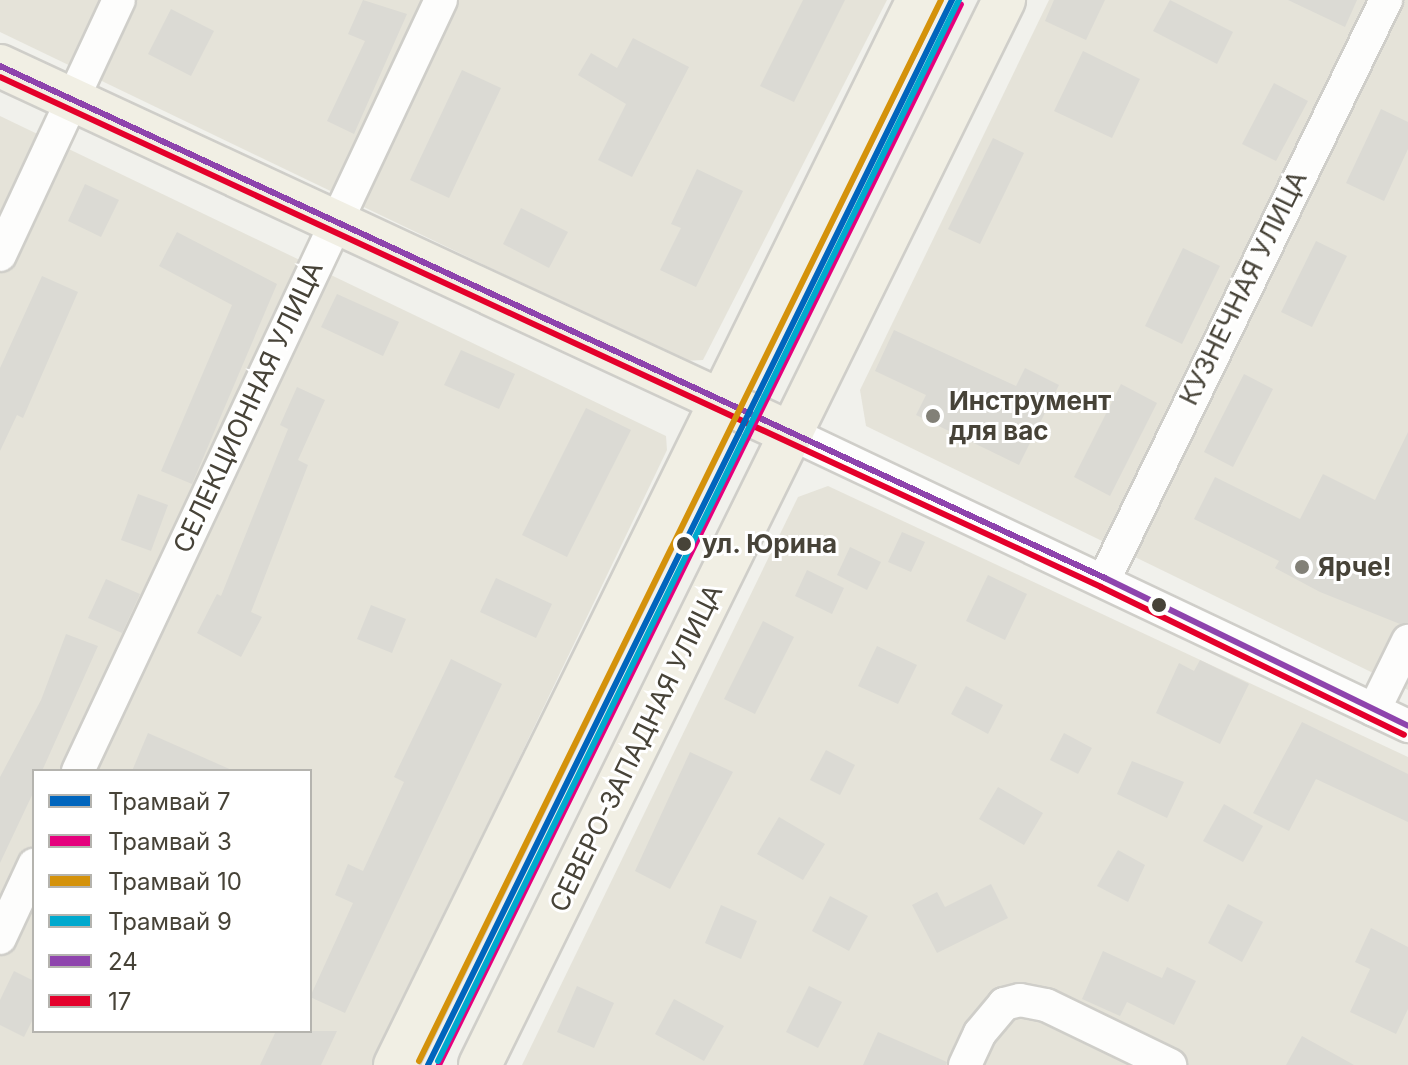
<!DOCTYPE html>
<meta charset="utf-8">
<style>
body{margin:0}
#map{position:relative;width:1408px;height:1065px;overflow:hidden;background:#f1f1ec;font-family:Inter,sans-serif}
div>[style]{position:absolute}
.residential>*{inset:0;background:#e5e3d9}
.building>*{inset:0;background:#dbdad4}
.roads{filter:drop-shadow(2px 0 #cfcec9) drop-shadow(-2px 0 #cfcec9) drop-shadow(0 2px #cfcec9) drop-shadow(0 -2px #cfcec9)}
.minor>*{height:32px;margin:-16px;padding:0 16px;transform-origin:16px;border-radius:16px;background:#fdfdfc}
.major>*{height:42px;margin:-21px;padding:0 21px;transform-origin:21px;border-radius:21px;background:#f1efe4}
.bus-1>*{height:6px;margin:-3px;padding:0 3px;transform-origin:3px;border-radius:3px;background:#8e44ad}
.bus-2>*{height:6px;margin:-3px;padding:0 3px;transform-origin:3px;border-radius:3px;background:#e4002b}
.tram-1>*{height:6px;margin:-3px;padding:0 3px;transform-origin:3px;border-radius:3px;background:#0065bd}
.tram-2>*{height:6px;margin:-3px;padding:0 3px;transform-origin:3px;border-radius:3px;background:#e5007d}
.tram-3>*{height:6px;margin:-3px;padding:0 3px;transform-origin:3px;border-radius:3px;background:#d4920b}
.tram-4>*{height:6px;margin:-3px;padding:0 3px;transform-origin:3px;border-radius:3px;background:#00a9ce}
.dots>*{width:22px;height:22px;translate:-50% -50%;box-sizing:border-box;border:4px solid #fff;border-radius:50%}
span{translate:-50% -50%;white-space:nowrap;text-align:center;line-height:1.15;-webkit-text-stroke:6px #fff;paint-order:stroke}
.street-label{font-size:26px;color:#474338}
.poi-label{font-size:26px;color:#474338;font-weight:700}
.left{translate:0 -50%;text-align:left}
.stop-label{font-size:26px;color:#474338;font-weight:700}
.legend{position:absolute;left:32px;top:769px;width:280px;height:264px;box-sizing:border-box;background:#fff;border:2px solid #b5b4af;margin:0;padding:10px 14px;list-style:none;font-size:24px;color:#474338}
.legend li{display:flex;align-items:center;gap:16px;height:40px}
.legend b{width:40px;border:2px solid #b5b4af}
</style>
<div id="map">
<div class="residential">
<div style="clip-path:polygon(0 0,887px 0,703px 360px,684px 361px,0 32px)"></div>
<div style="clip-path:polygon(1049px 0,1408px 0,1408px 690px,866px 426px,860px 390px)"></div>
<div style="clip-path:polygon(evenodd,0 116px,666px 436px,667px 450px,372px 1065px,0 1065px,0 116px,34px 771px,310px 771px,310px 1031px,34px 1031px,34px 771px)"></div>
<div style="clip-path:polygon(828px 486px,1408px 757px,1408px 1065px,522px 1065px,798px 497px)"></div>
</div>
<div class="building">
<div style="clip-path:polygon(363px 0,407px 14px,354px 134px,327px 121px,365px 41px,348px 34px)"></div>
<div style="clip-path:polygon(803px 0,845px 0,794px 102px,760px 86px)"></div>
<div style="clip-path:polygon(1054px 0,1105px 0,1086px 40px,1045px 21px)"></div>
<div style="clip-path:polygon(1170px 0,1233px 32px,1217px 64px,1153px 31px)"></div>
<div style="clip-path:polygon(1288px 0,1357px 0,1345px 27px)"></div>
<div style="clip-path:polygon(171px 9px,214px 31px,191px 76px,148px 54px)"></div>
<div style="clip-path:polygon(633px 38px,689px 67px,632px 177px,598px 160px,626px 104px,578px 75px,591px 53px,617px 68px)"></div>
<div style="clip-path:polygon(1083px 51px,1140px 79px,1112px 138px,1054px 111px)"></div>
<div style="clip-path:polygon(462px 70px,501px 88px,449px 198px,410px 180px)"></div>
<div style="clip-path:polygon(1274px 83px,1308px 101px,1276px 161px,1242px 144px)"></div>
<div style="clip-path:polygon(1381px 109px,1408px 122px,1408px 149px,1384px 201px,1346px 183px)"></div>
<div style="clip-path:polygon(993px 138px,1024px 153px,980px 244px,948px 229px)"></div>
<div style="clip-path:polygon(697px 169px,743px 191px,696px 287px,660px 270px,681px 228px,671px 224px)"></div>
<div style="clip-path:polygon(85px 184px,119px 200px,101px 237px,68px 221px)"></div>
<div style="clip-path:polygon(521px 208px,568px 232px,549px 268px,503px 244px)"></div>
<div style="clip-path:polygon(177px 232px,277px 284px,192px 484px,161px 471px,232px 305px,159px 266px)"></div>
<div style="clip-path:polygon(1316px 241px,1347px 256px,1312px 327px,1281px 312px)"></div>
<div style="clip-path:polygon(1183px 248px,1220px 266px,1182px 344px,1145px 326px)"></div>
<div style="clip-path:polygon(42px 276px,78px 292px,23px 418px,17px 415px,0 451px,0 368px)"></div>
<div style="clip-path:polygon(337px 294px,399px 322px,383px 356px,321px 327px)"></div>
<div style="clip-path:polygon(894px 330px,1016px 386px,1025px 368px,1059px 385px,1019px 465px,916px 415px,926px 395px,875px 371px)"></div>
<div style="clip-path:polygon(461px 350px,515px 374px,499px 409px,444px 385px)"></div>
<div style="clip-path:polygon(1244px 374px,1273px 389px,1233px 467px,1204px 452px)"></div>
<div style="clip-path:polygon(1121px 384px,1157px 403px,1110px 496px,1074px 477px)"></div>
<div style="clip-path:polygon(297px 387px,325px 400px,298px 460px,308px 465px,251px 612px,262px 617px,241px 657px,197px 633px,217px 594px,221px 596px,288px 429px,280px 425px)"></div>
<div style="clip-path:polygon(586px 408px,631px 430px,567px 557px,522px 535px)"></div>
<div style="clip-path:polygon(1408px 432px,1408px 622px,1400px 624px,1320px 592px,1275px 568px,1279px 561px,1194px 519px,1215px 477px,1300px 519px,1323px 474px,1375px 500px)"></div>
<div style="clip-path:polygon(138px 494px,168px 505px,151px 551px,121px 540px)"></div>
<div style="clip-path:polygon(902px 532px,925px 542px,911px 572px,888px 562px)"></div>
<div style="clip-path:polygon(850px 547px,881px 562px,867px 590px,837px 575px)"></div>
<div style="clip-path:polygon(807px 570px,844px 588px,832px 614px,795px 596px)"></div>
<div style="clip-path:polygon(988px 575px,1027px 594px,1005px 640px,966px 621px)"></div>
<div style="clip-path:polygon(496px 578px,552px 604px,536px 638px,480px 612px)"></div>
<div style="clip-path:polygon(106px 579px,140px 594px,122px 633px,88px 618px)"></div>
<div style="clip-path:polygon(371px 605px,406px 619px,392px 653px,357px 639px)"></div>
<div style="clip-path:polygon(763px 621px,794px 637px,755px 714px,724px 699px)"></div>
<div style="clip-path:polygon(66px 634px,98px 646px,42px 771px,34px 771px,34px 791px,0 863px,0 777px,41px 700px)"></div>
<div style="clip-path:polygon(877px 646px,917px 665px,898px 704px,858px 686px)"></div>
<div style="clip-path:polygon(451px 659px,502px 684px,345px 1013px,310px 997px,353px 903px,335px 895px,348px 864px,363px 871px,404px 782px,394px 777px)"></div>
<div style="clip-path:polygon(1200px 660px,1249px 684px,1220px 744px,1156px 713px,1179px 663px,1194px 671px)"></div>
<div style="clip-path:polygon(966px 686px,1003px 705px,988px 734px,951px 714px)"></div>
<div style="clip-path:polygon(1302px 722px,1408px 774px,1408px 822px,1316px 779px,1289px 831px,1253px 813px)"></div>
<div style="clip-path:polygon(148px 733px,234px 771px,132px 771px)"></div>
<div style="clip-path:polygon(1064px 733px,1092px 748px,1078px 774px,1050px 760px)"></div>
<div style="clip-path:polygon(826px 750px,855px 765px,840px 795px,810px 780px)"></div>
<div style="clip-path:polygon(690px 752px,733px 772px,670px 889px,635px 871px)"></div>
<div style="clip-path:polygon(1132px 761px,1184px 782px,1167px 818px,1117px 794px)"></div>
<div style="clip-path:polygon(998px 787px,1043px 813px,1024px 845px,979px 819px)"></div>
<div style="clip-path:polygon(1224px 804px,1263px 826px,1243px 862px,1203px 841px)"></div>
<div style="clip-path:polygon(779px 817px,825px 844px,803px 880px,757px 854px)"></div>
<div style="clip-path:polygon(1118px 850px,1145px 865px,1128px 902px,1097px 886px)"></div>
<div style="clip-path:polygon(991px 884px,1008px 918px,937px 953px,912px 905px,937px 892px,945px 907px)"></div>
<div style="clip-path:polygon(830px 896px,868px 916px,849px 951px,812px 931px)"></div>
<div style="clip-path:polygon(1228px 904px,1263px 922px,1242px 962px,1208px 943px)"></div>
<div style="clip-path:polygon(721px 905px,757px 921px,741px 959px,705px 943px)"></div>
<div style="clip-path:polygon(1371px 928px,1408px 947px,1408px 1009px,1396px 1034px,1350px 1012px,1370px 969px,1355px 962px)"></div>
<div style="clip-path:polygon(1103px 951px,1162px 978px,1167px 967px,1196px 981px,1174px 1025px,1127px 1002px,1120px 1016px,1082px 999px)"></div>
<div style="clip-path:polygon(14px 971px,34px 981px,34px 1017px,24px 1037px,0 1025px,0 1000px)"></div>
<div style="clip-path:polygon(577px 986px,614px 1003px,594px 1048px,557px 1032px)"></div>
<div style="clip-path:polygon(809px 986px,842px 1002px,818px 1048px,786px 1032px)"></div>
<div style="clip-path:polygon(674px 999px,724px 1026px,704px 1061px,655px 1034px)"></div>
<div style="clip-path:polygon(276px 1031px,337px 1031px,321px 1065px,260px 1065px)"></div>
<div style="clip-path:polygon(878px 1032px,947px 1062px,946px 1065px,863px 1065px)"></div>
<div style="clip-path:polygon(1302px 1036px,1354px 1065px,1286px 1065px)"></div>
</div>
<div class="roads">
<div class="minor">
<div style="left:0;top:255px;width:281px;rotate:-65deg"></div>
<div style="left:792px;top:434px;width:682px;rotate:25.36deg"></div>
<div style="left:1105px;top:578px;width:643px;rotate:-64.07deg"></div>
<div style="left:1374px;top:710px;width:77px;rotate:-63.8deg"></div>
<div style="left:78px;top:771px;width:852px;rotate:-64.79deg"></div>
<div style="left:0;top:938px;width:81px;rotate:-65deg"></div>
<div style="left:965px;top:1065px;width:35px;rotate:-65deg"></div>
<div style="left:980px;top:1033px;width:38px;rotate:-50deg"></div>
<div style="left:1004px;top:1004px;width:16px;rotate:-14deg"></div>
<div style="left:1020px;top:1000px;width:26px;rotate:11deg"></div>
<div style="left:1046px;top:1005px;width:138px;rotate:25.8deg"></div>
</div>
<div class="major">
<div style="left:0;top:66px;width:873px;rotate:24.92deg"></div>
<div style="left:395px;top:1065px;width:1186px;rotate:-63.85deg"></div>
<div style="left:480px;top:1065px;width:1187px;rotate:-63.8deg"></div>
</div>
</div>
<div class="bus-1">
<div style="left:0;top:66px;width:1218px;rotate:24.86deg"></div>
<div style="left:1105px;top:578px;width:337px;rotate:26deg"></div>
</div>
<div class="bus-2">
<div style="left:0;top:77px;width:1213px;rotate:24.85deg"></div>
<div style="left:1101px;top:587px;width:337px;rotate:26deg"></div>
</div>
<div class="tram-1">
<div style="left:428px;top:1065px;width:1187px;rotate:-63.8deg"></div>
</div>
<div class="tram-2">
<div style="left:439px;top:1065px;width:1182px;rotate:-63.8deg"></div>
</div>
<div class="tram-3">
<div style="left:419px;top:1061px;width:1182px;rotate:-63.8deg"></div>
</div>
<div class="tram-4">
<div style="left:438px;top:1061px;width:1182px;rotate:-63.85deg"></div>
</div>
<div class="dots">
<div style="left:933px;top:416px;background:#828077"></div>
<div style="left:684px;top:544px;background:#474338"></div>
<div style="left:1302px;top:567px;background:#828077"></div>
<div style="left:1159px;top:605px;background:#474338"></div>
</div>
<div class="street-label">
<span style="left:1243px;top:288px;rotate:-64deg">КУЗНЕЧНАЯ УЛИЦА</span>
<span style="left:248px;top:407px;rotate:-65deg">СЕЛЕКЦИОННАЯ УЛИЦА</span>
<span style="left:636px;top:748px;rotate:-64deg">СЕВЕРО-ЗАПАДНАЯ УЛИЦА</span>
</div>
<div class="poi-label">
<span class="left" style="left:949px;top:416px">Инструмент<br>для вас</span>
<span class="left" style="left:1318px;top:567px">Ярче!</span>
</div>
<div class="stop-label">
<span class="left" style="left:702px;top:544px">ул. Юрина</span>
</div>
<ul class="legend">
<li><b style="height:10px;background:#0065bd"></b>Трамвай 7</li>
<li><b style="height:10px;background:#e5007d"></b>Трамвай 3</li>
<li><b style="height:10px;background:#d4920b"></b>Трамвай 10</li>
<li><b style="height:10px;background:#00a9ce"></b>Трамвай 9</li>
<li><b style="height:10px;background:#8e44ad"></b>24</li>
<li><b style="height:10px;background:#e4002b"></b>17</li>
</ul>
</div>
